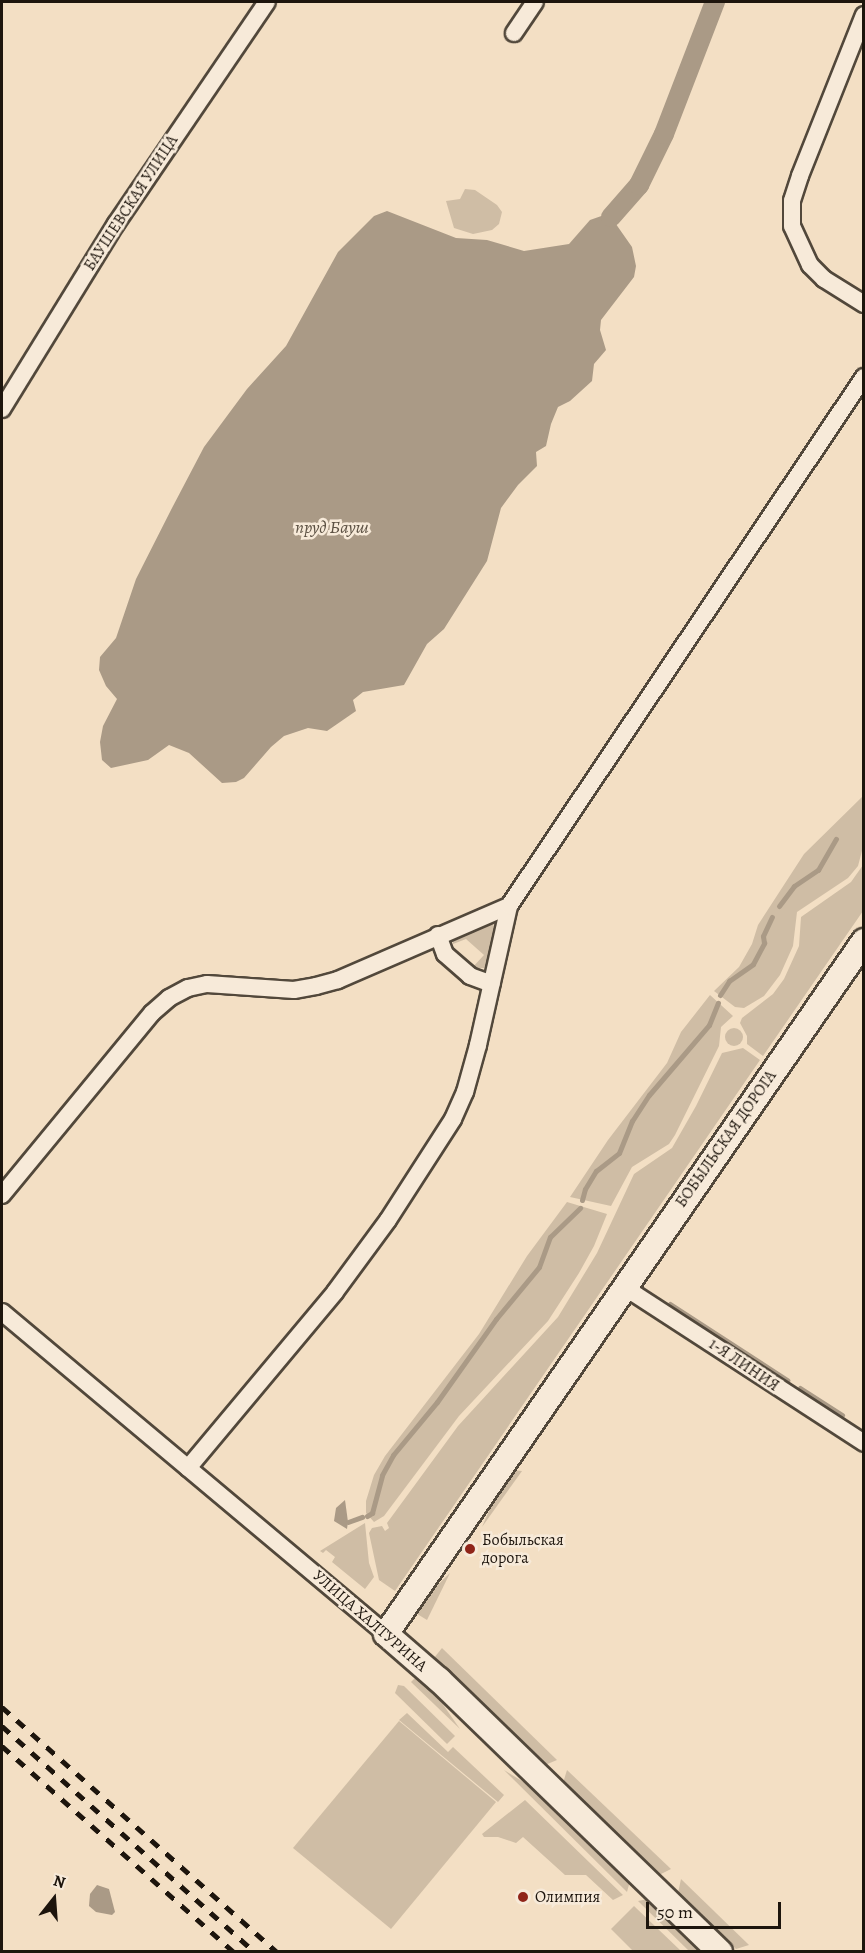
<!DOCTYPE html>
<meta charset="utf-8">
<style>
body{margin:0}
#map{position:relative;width:865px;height:1953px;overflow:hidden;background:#f3dfc4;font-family:Alegreya,serif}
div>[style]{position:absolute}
.green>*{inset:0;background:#cfbda5}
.round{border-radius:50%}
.water>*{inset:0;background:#aa9a86}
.stream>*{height:5px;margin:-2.5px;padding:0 2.5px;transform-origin:2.5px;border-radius:2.5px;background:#aa9a86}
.canal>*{height:20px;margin:-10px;padding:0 10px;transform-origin:10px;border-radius:10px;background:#aa9a86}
.roads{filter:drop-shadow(2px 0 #52483b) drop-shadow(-2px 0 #52483b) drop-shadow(0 2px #52483b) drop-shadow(0 -2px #52483b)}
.street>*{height:16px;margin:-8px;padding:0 8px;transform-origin:8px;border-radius:8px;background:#f7ead9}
.secondary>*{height:24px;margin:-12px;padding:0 12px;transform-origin:12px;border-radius:12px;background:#f7ead9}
.rail>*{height:4.5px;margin-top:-2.25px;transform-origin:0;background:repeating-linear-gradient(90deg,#1d150d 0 10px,transparent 0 20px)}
.dots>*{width:16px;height:16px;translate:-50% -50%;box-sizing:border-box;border:3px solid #f7ead9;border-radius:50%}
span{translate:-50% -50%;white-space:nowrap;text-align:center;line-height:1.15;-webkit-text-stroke:5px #f7ead9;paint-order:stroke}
.street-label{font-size:16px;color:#1d150d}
.poi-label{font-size:16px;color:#1d150d}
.left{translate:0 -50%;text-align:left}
.water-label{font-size:18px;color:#5c5143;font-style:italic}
.frame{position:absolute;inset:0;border:3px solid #1d150d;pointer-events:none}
.north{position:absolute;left:24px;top:1869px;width:60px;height:60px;-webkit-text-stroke:4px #f7ead9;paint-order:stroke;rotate:17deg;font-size:16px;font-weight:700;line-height:24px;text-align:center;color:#1d150d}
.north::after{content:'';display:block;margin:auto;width:21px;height:27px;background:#1d150d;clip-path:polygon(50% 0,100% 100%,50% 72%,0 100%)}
.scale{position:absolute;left:646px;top:1902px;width:135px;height:27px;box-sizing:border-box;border:3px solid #1d150d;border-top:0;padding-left:8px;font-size:18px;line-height:21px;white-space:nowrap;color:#1d150d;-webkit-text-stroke:4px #f7ead9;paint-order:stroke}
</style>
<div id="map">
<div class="green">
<div style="clip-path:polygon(465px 189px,475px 190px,497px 205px,502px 212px,499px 224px,492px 230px,473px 234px,454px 228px,446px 201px,460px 199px)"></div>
<div style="clip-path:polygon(863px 796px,863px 847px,858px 866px,848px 878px,797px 912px,793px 946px,780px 975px,764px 996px,744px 1008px,735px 1007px,714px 991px,739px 967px,752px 944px,758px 925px,804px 854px)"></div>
<div style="clip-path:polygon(863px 865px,863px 911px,763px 1056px,747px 1044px,747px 1036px,740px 1023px,742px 1018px,773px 994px,784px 979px,799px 946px,801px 917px,851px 882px)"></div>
<div style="clip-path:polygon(491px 923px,495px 927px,485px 968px,472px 968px,484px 955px,466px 939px,453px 944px,453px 939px)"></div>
<div style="clip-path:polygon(710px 995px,733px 1016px,721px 1027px,719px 1046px,675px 1135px,669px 1144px,632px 1167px,611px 1206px,570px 1197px,608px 1140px,667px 1063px,681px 1032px)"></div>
<div class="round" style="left:725px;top:1028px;width:18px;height:18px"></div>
<div style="clip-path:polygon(743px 1048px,760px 1060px,395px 1591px,379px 1580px,369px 1533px,372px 1528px,382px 1526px,385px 1531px,389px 1528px,387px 1523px,458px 1426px,558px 1317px,597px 1253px,634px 1174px,672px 1148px,696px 1106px,722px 1053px)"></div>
<div style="clip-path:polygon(567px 1202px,607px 1214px,594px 1246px,579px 1273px,548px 1321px,459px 1416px,384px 1516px,374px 1522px,366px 1513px,366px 1501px,374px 1475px,385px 1456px,479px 1334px,527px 1256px)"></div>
<div style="clip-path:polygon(511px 1470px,522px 1471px,482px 1527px,498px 1490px)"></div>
<div style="clip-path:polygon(365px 1523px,369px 1563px,374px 1577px,365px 1589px,332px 1562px,335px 1557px,326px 1550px,323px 1553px,320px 1551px)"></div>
<div style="clip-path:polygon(450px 1573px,427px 1620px,414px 1612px,422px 1600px)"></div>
<div style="clip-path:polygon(442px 1648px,557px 1760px,545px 1765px,434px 1658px)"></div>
<div style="clip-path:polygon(417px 1676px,437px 1696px,460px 1729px,411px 1682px)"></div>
<div style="clip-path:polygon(398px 1685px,404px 1686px,455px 1736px,447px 1744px,395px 1693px)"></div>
<div style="clip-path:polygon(407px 1713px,448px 1752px,453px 1747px,504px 1795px,498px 1802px,399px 1720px)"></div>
<div style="clip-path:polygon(399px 1721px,496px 1802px,391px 1929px,293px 1848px)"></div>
<div style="clip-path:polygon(504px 1770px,535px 1789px,630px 1881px,627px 1892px)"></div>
<div style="clip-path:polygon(567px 1770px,671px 1869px,659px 1875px,563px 1783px)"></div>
<div style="clip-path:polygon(525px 1800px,623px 1895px,613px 1900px,586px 1875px,565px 1875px,523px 1837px,516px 1843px,498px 1837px,484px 1837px,482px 1834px)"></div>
<div style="clip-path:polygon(681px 1879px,749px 1945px,736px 1949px,678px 1893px)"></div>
<div style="clip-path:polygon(648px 1899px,703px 1951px,689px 1951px,638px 1901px)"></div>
<div style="clip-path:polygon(634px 1906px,681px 1951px,633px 1951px,611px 1929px)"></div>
</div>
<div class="water">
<div style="clip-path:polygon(387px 211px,456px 238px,487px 240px,524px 251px,569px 244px,590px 220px,607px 214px,611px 217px,632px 247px,636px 266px,634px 277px,601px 320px,600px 330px,606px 350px,594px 364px,592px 381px,570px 401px,558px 407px,551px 424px,546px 446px,536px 452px,537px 466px,518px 485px,501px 508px,487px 561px,444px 629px,427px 644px,404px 685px,363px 692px,353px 700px,356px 711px,327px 731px,308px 728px,284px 736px,271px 747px,244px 778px,236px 782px,222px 783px,189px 753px,169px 745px,148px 760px,111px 768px,102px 760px,100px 742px,103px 726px,117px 699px,106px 686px,99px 670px,100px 657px,116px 638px,136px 579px,172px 508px,204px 447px,247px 389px,286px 346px,338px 252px,374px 216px)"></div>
<div style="clip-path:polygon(345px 1500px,348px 1522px,347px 1529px,334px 1521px,336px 1508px)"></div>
<div style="clip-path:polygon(97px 1885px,109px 1889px,115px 1912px,112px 1915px,96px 1912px,89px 1906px,90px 1894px)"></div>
</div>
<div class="stream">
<div style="left:779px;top:906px;width:25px;rotate:-53deg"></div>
<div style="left:794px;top:886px;width:29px;rotate:-34deg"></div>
<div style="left:818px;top:870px;width:36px;rotate:-60deg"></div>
<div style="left:720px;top:995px;width:17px;rotate:-57deg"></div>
<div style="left:729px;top:981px;width:29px;rotate:-35deg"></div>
<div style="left:753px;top:964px;width:24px;rotate:-62deg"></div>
<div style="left:764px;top:943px;width:7px;rotate:-98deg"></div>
<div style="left:763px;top:936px;width:21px;rotate:-65deg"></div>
<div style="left:582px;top:1200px;width:11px;rotate:-75deg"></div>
<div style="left:585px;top:1189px;width:21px;rotate:-59deg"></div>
<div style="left:596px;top:1171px;width:29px;rotate:-38deg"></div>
<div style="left:619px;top:1153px;width:35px;rotate:-68deg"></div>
<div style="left:632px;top:1121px;width:31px;rotate:-57deg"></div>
<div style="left:649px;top:1095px;width:92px;rotate:-49.4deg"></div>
<div style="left:709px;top:1025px;width:24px;rotate:-68deg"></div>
<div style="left:670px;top:1304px;width:140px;rotate:33deg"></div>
<div style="left:800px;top:1388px;width:50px;rotate:32.7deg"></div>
<div style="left:367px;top:1516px;width:6px;rotate:-31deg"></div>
<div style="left:372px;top:1513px;width:39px;rotate:-75deg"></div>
<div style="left:382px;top:1475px;width:23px;rotate:-61deg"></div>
<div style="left:393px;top:1455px;width:69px;rotate:-50.3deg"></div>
<div style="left:437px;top:1402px;width:102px;rotate:-54.6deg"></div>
<div style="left:496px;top:1319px;width:67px;rotate:-50.4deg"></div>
<div style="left:539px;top:1267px;width:32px;rotate:-70deg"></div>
<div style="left:550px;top:1237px;width:42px;rotate:-44deg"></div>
<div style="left:348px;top:1522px;width:15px;rotate:-20deg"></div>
</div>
<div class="canal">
<div style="left:611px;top:217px;width:43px;rotate:-48.8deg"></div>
<div style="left:639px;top:185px;width:57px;rotate:-63.9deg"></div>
<div style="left:664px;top:134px;width:142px;rotate:-68.9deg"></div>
</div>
<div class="roads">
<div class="street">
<div style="left:864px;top:15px;width:173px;rotate:111.7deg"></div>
<div style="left:800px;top:176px;width:26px;rotate:108deg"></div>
<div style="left:792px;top:201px;width:25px;rotate:90deg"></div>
<div style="left:792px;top:226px;width:43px;rotate:65.2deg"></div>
<div style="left:810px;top:265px;width:20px;rotate:45deg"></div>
<div style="left:824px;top:279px;width:47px;rotate:32deg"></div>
<div style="left:514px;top:33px;width:37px;rotate:-56deg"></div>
<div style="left:2px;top:409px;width:217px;rotate:-58.4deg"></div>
<div style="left:116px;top:224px;width:268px;rotate:-55.8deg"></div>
<div style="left:438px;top:935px;width:20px;rotate:70deg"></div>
<div style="left:445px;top:954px;width:33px;rotate:41deg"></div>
<div style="left:470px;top:976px;width:23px;rotate:20deg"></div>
<div style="left:2px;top:1195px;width:236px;rotate:-50.5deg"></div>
<div style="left:152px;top:1013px;width:23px;rotate:-41deg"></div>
<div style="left:169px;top:998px;width:21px;rotate:-28deg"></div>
<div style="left:188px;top:988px;width:19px;rotate:-12deg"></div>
<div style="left:207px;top:984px;width:87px;rotate:3.9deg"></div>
<div style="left:294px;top:990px;width:22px;rotate:-10deg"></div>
<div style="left:316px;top:986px;width:23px;rotate:-15deg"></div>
<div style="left:338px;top:980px;width:186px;rotate:-23.4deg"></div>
<div style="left:624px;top:1287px;width:286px;rotate:33deg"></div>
<div style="left:2px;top:1312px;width:501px;rotate:39.98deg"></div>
<div style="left:188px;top:1468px;width:229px;rotate:-50.1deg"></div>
<div style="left:335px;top:1292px;width:89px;rotate:-53.6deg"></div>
<div style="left:388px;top:1220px;width:120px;rotate:-57.2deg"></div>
<div style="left:453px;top:1119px;width:30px;rotate:-66deg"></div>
<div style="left:465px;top:1092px;width:49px;rotate:-74.5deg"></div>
<div style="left:478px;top:1045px;width:142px;rotate:-77.4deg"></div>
<div style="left:509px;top:906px;width:637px;rotate:-56.14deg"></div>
</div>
<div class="secondary">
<div style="left:720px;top:1952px;width:391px;rotate:-135.9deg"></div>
<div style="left:439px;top:1680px;width:70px;rotate:-139deg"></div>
<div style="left:386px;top:1634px;width:842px;rotate:-55.4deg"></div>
</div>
</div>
<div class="rail">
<div style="left:2px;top:1707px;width:368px;rotate:41.7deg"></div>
<div style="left:2px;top:1726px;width:339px;rotate:41.8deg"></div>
<div style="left:2px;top:1746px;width:310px;rotate:41.6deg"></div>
</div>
<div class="dots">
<div style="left:470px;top:1549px;background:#8f2418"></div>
<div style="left:523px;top:1897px;background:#8f2418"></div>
</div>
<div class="street-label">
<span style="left:131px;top:203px;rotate:-57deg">БАУШЕВСКАЯ УЛИЦА</span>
<span style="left:726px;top:1139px;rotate:-55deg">БОБЫЛЬСКАЯ ДОРОГА</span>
<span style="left:744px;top:1365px;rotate:34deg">1-Я ЛИНИЯ</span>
<span style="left:370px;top:1621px;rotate:41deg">УЛИЦА ХАЛТУРИНА</span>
</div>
<div class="poi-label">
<span class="left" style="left:482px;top:1549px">Бобыльская<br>дорога</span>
<span class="left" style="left:535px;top:1897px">Олимпия</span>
</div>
<div class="water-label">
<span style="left:332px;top:527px">пруд Бауш</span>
</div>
<div class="frame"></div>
<div class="north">N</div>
<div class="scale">50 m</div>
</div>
